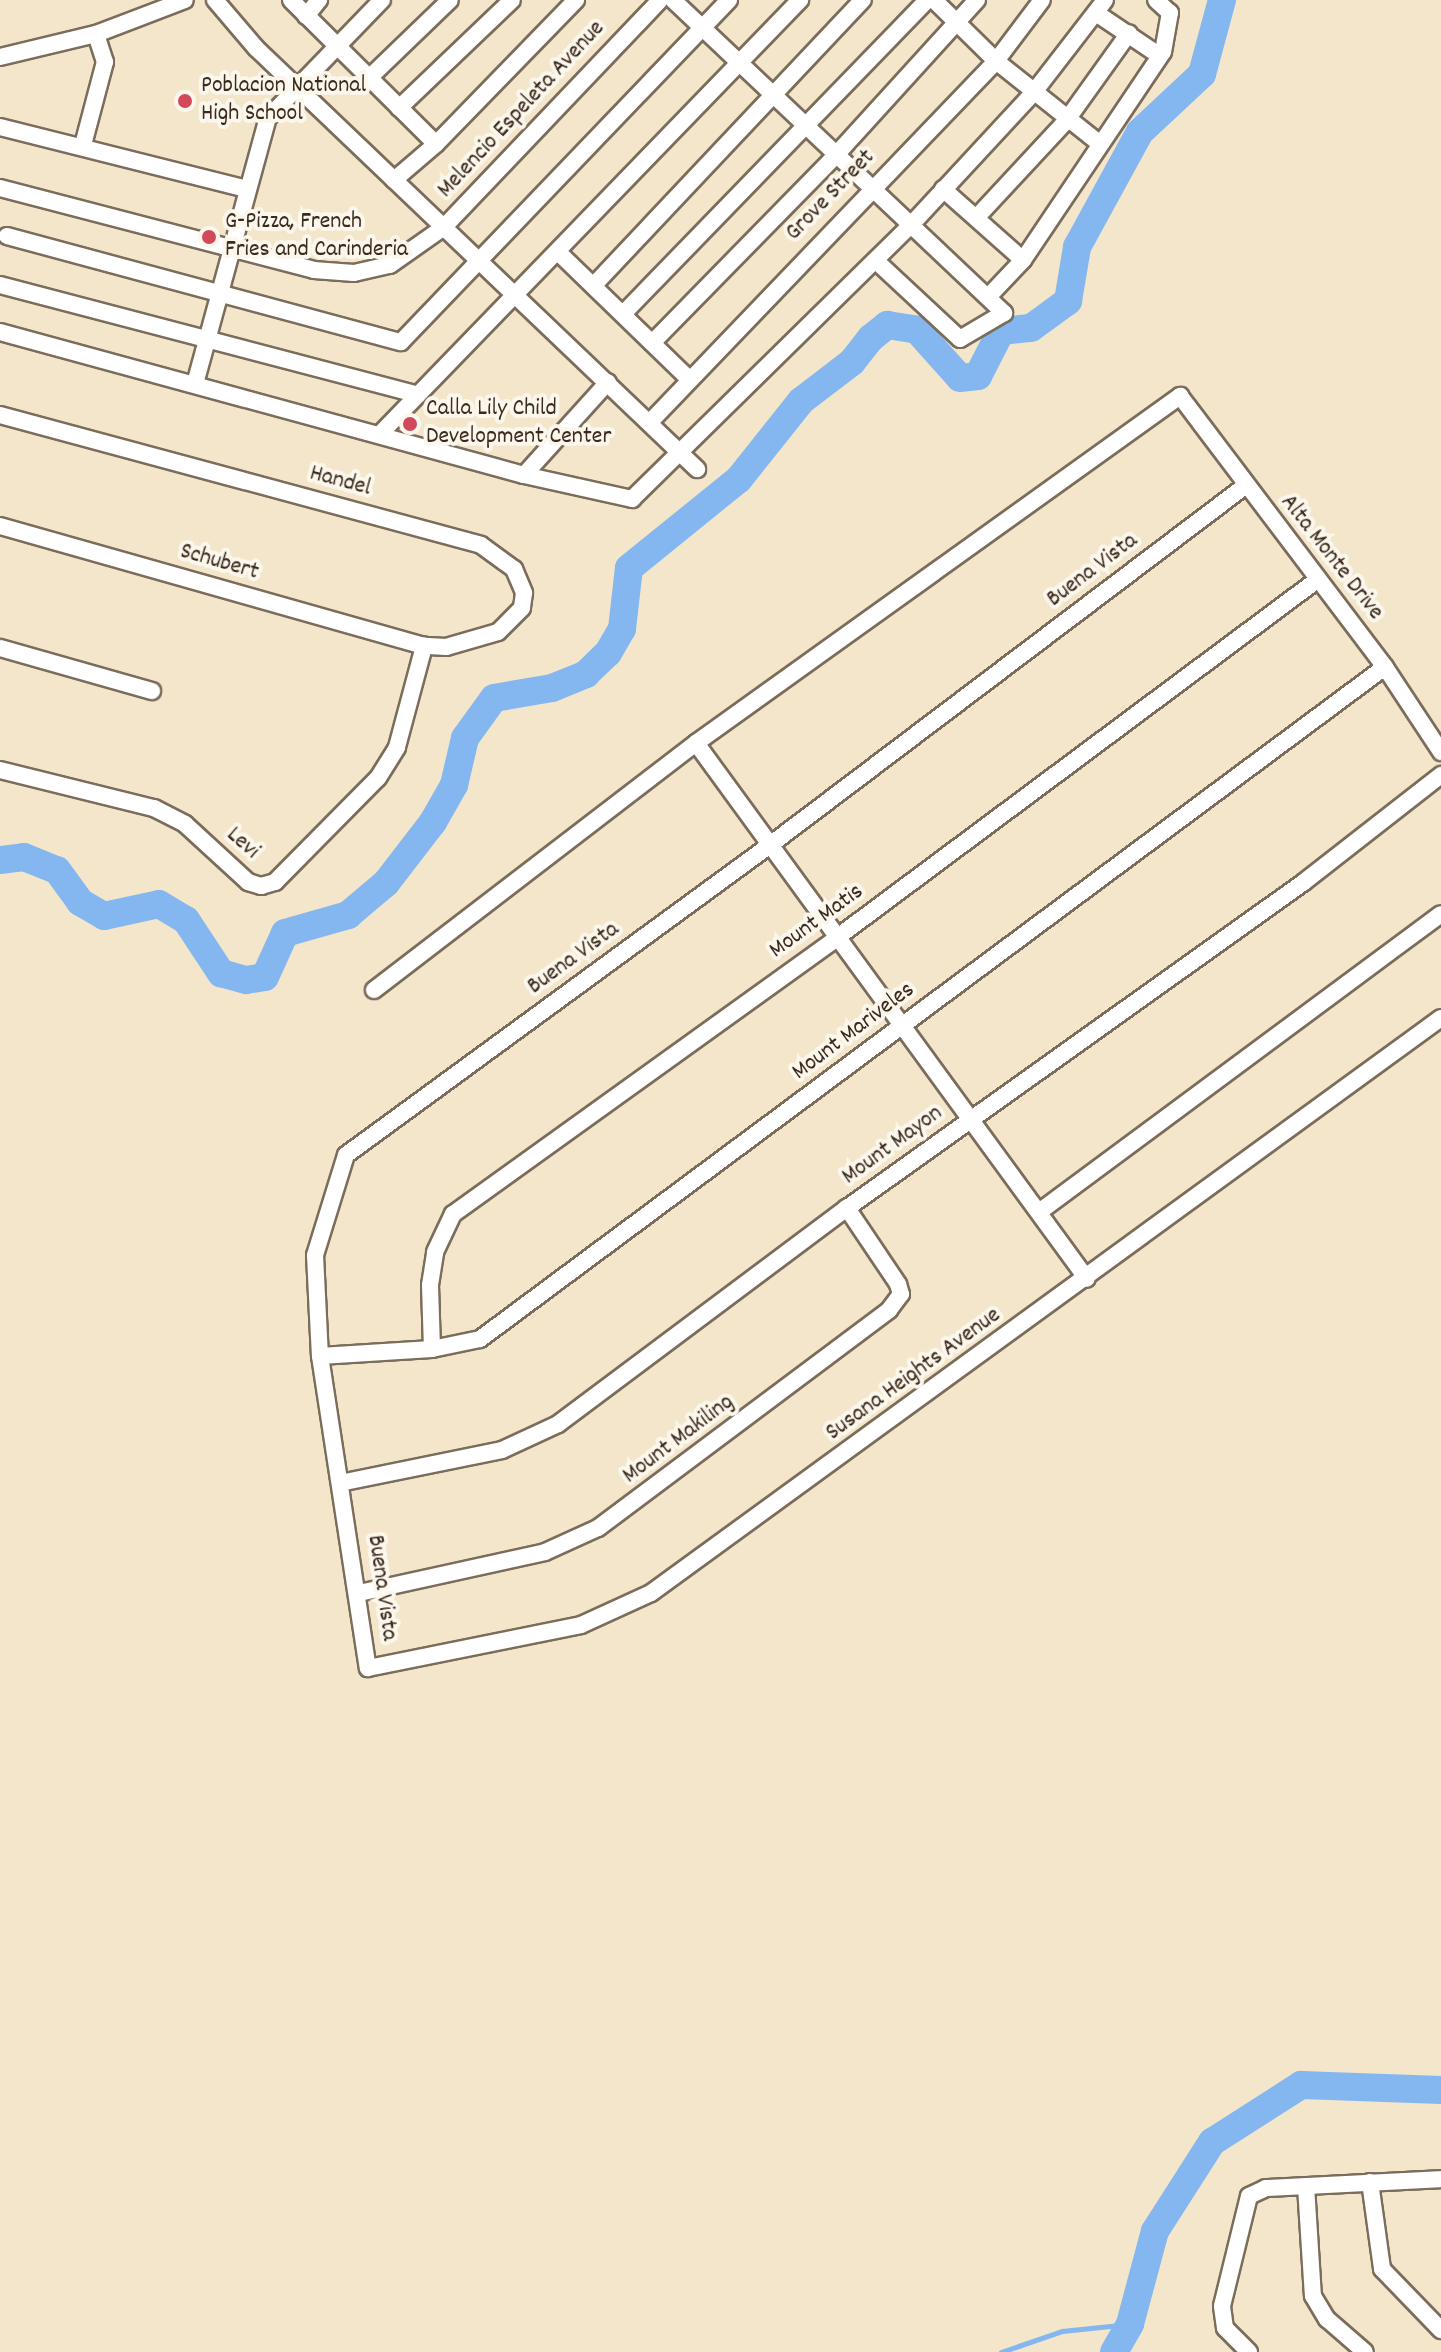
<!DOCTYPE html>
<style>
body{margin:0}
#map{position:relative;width:1441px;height:2352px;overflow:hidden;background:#f3e6cb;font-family:Dekko,sans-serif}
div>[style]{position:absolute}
.stream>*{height:5px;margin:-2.5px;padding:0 2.5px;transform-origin:2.5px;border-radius:2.5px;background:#84b6f0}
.river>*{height:28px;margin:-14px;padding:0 14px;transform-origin:14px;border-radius:14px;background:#84b6f0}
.roads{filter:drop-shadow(2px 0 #7b6c5b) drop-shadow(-2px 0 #7b6c5b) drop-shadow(0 2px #7b6c5b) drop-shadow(0 -2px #7b6c5b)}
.minor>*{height:16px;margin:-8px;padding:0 8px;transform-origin:8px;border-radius:8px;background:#fff}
.dots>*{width:22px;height:22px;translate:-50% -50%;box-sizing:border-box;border:4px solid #fbf7ec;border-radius:50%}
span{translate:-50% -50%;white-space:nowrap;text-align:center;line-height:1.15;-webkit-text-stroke:8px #fbf7ec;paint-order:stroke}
.poi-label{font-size:24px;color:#3b2a1e}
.left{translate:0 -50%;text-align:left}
.street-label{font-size:24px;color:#3b2a1e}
</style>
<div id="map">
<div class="stream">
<div style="left:1001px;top:2352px;width:65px;rotate:-19deg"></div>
<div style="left:1062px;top:2331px;width:68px;rotate:-5.9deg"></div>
</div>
<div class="river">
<div style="left:0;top:860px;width:24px;rotate:-7deg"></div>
<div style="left:24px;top:857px;width:35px;rotate:22deg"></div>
<div style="left:57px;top:870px;width:39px;rotate:54deg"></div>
<div style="left:80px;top:902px;width:28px;rotate:30deg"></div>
<div style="left:104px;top:916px;width:56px;rotate:-12.3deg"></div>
<div style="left:159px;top:904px;width:31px;rotate:31deg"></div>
<div style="left:186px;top:920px;width:64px;rotate:56.6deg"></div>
<div style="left:221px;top:973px;width:26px;rotate:16deg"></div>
<div style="left:246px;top:980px;width:19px;rotate:-9deg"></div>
<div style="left:265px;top:977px;width:48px;rotate:-65.6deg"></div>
<div style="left:285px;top:933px;width:66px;rotate:-15.9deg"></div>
<div style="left:348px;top:915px;width:50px;rotate:-40.1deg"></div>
<div style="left:386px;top:883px;width:77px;rotate:-52.4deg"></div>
<div style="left:433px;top:822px;width:43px;rotate:-60.4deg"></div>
<div style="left:454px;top:785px;width:48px;rotate:-76.8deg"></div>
<div style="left:465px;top:738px;width:49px;rotate:-54.1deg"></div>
<div style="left:494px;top:698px;width:59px;rotate:-9.8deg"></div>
<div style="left:552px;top:688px;width:37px;rotate:-22deg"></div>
<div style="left:586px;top:674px;width:30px;rotate:-44deg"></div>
<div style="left:608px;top:653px;width:28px;rotate:-60deg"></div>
<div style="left:622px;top:629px;width:61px;rotate:-83.5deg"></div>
<div style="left:629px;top:568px;width:141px;rotate:-39deg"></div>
<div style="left:739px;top:479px;width:100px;rotate:-51.5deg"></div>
<div style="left:801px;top:401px;width:64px;rotate:-37.4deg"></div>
<div style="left:852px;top:362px;width:31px;rotate:-52deg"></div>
<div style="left:871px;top:338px;width:21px;rotate:-39deg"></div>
<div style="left:887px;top:325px;width:30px;rotate:9deg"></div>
<div style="left:917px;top:330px;width:64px;rotate:48.1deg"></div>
<div style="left:960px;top:378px;width:18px;rotate:-6deg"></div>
<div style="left:978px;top:376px;width:51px;rotate:-62.9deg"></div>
<div style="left:1001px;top:331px;width:30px;rotate:-6deg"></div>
<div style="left:1031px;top:328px;width:46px;rotate:-36.1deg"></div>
<div style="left:1068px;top:301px;width:55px;rotate:-80.5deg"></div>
<div style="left:1077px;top:247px;width:131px;rotate:-61.3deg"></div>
<div style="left:1140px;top:132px;width:85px;rotate:-43.1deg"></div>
<div style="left:1202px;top:74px;width:77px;rotate:-74.9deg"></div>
<div style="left:1114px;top:2352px;width:32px;rotate:-60deg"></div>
<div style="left:1130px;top:2324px;width:96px;rotate:-75deg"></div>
<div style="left:1155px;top:2231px;width:106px;rotate:-57.4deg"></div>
<div style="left:1212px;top:2142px;width:106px;rotate:-32.6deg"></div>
<div style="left:1301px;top:2085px;width:140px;rotate:2deg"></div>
</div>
<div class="roads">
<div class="minor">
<div style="left:215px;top:0;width:63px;rotate:49.5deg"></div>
<div style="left:256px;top:48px;width:610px;rotate:43.67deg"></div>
<div style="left:291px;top:0;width:204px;rotate:44.8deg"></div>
<div style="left:673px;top:0;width:456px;rotate:43.4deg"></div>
<div style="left:1004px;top:313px;width:51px;rotate:149.4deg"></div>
<div style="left:960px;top:339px;width:115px;rotate:-137.1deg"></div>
<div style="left:934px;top:0;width:87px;rotate:44.5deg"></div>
<div style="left:996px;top:61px;width:132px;rotate:38.5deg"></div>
<div style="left:1096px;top:13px;width:73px;rotate:33.9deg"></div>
<div style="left:306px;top:16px;width:21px;rotate:-51deg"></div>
<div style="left:0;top:57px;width:99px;rotate:-13.5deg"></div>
<div style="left:96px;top:34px;width:95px;rotate:-20.9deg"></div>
<div style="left:369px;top:78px;width:112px;rotate:-43.9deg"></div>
<div style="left:399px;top:108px;width:156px;rotate:-43.7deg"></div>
<div style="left:0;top:127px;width:255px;rotate:14.1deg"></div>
<div style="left:83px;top:145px;width:86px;rotate:-75.2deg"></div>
<div style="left:105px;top:62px;width:29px;rotate:-108deg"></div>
<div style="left:394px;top:180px;width:55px;rotate:-40.6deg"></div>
<div style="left:436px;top:144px;width:201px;rotate:-45.8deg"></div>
<div style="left:0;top:188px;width:325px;rotate:14.6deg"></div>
<div style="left:314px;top:270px;width:40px;rotate:4.3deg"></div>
<div style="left:354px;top:273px;width:37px;rotate:-13deg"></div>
<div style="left:390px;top:265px;width:66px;rotate:-35.1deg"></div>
<div style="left:444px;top:227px;width:313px;rotate:-46.4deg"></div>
<div style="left:943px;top:189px;width:107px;rotate:41.6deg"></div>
<div style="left:976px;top:218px;width:132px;rotate:-47.1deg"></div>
<div style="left:1066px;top:121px;width:108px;rotate:-54.4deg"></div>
<div style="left:7px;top:236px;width:408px;rotate:15.1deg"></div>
<div style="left:401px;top:342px;width:474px;rotate:-46.2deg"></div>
<div style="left:558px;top:252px;width:182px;rotate:44.1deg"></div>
<div style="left:0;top:285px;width:432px;rotate:14.7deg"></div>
<div style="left:594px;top:285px;width:392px;rotate:-46.7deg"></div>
<div style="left:988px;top:297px;width:51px;rotate:-46.6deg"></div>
<div style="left:1023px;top:260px;width:251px;rotate:-56.1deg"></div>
<div style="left:1163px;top:52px;width:40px;rotate:-80deg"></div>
<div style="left:1170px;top:13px;width:19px;rotate:-137deg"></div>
<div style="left:623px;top:314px;width:437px;rotate:-45.9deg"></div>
<div style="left:0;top:332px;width:543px;rotate:15.26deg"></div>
<div style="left:524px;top:475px;width:111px;rotate:12.5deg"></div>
<div style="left:632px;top:499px;width:390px;rotate:-44.5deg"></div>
<div style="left:910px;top:226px;width:183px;rotate:-47.2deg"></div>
<div style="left:1034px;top:92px;width:116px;rotate:-52.3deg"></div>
<div style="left:652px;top:343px;width:262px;rotate:-45.6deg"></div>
<div style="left:835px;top:156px;width:211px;rotate:-47.7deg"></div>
<div style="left:195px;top:384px;width:276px;rotate:-74.7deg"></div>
<div style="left:268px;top:118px;width:164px;rotate:-46deg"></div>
<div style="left:0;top:415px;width:498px;rotate:15.1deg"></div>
<div style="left:481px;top:545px;width:41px;rotate:36deg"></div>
<div style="left:514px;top:569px;width:26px;rotate:67deg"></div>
<div style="left:524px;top:593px;width:15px;rotate:98deg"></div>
<div style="left:522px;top:608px;width:34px;rotate:135deg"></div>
<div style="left:498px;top:632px;width:54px;rotate:163.9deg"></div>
<div style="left:446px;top:647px;width:22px;rotate:-177deg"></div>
<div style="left:424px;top:646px;width:441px;rotate:-164.2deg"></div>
<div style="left:651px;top:421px;width:499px;rotate:-46.2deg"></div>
<div style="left:996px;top:61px;width:76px;rotate:-53deg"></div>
<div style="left:381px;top:433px;width:603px;rotate:-45.94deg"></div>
<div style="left:524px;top:475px;width:125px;rotate:-47.9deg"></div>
<div style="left:1245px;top:486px;width:595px;rotate:142.92deg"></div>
<div style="left:770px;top:845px;width:525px;rotate:143.83deg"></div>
<div style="left:346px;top:1155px;width:105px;rotate:107.2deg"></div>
<div style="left:315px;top:1255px;width:101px;rotate:87.2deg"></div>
<div style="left:320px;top:1356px;width:316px;rotate:81.3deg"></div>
<div style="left:368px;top:1668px;width:217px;rotate:-11.4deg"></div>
<div style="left:581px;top:1625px;width:77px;rotate:-24.6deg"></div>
<div style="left:651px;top:1593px;width:977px;rotate:-36.05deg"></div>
<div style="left:0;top:648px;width:158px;rotate:15.8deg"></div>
<div style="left:696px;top:743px;width:663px;rotate:53.89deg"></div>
<div style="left:0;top:770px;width:159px;rotate:13.9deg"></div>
<div style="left:154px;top:808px;width:35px;rotate:27deg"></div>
<div style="left:185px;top:824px;width:86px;rotate:42.6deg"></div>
<div style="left:248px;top:882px;width:14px;rotate:17deg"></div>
<div style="left:261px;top:886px;width:15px;rotate:-16deg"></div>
<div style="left:275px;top:882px;width:146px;rotate:-45.3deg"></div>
<div style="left:378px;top:778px;width:36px;rotate:-58deg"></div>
<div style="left:397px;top:747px;width:105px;rotate:-75deg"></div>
<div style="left:374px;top:990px;width:406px;rotate:-37.5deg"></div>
<div style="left:696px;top:743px;width:596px;rotate:-35.64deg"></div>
<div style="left:1180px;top:396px;width:340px;rotate:52.9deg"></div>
<div style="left:1385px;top:667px;width:102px;rotate:56.6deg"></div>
<div style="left:1039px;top:1212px;width:500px;rotate:-36.55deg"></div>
<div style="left:432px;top:1349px;width:64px;rotate:-91.8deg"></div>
<div style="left:430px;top:1285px;width:33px;rotate:-81deg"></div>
<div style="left:435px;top:1252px;width:42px;rotate:-64.7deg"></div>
<div style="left:453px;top:1214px;width:471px;rotate:-35.7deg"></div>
<div style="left:835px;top:939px;width:601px;rotate:-36.68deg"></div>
<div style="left:320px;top:1356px;width:112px;rotate:-3.6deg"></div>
<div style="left:432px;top:1349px;width:49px;rotate:-11.8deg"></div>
<div style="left:480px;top:1339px;width:1127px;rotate:-36.6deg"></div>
<div style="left:340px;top:1483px;width:165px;rotate:-11.5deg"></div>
<div style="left:502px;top:1450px;width:62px;rotate:-24.9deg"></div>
<div style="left:558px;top:1424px;width:361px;rotate:-36.8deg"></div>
<div style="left:847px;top:1208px;width:561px;rotate:-35.5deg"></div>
<div style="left:1304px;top:882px;width:174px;rotate:-38deg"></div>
<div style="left:359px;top:1593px;width:190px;rotate:-12.4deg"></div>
<div style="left:545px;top:1552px;width:58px;rotate:-24.4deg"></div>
<div style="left:598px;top:1528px;width:364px;rotate:-36.8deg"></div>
<div style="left:889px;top:1310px;width:20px;rotate:-53deg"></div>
<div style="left:901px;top:1294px;width:10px;rotate:-107deg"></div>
<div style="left:898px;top:1284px;width:92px;rotate:-123.9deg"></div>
<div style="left:1370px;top:2182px;width:88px;rotate:82.1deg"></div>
<div style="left:1382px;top:2269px;width:85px;rotate:46deg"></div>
<div style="left:1306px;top:2186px;width:110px;rotate:86.4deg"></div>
<div style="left:1313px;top:2296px;width:27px;rotate:59deg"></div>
<div style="left:1327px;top:2319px;width:50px;rotate:41deg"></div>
<div style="left:1249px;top:2352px;width:34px;rotate:-135deg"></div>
<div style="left:1225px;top:2328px;width:22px;rotate:-98deg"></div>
<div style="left:1222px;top:2306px;width:113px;rotate:-76.2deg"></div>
<div style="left:1249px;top:2196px;width:19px;rotate:-25deg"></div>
<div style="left:1266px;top:2188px;width:175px;rotate:-2.9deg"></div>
</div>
</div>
<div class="dots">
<div style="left:185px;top:101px;background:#d1495b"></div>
<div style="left:209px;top:237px;background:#d1495b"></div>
<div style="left:410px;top:424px;background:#d1495b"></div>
</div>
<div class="poi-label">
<span class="left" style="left:201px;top:101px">Poblacion National<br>High School</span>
<span class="left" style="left:225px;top:237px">G-Pizza, French<br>Fries and Carinderia</span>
<span class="left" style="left:426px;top:424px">Calla Lily Child<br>Development Center</span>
</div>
<div class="street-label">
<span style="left:522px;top:110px;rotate:-47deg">Melencio Espeleta Avenue</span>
<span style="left:831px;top:196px;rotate:-46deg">Grove Street</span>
<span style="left:340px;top:482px;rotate:15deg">Handel</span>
<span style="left:1331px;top:558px;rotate:52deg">Alta Monte Drive</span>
<span style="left:219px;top:563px;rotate:16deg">Schubert</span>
<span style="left:1093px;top:571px;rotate:-37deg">Buena Vista</span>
<span style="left:242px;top:844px;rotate:42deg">Levi</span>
<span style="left:817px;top:922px;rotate:-36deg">Mount Matis</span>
<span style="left:574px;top:959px;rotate:-36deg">Buena Vista</span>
<span style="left:854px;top:1032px;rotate:-37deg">Mount Mariveles</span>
<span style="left:893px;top:1146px;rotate:-36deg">Mount Mayon</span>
<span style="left:914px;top:1375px;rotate:-36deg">Susana Heights Avenue</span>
<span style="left:679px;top:1440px;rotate:-37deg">Mount Makiling</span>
<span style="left:381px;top:1588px;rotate:82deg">Buena Vista</span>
</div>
</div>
